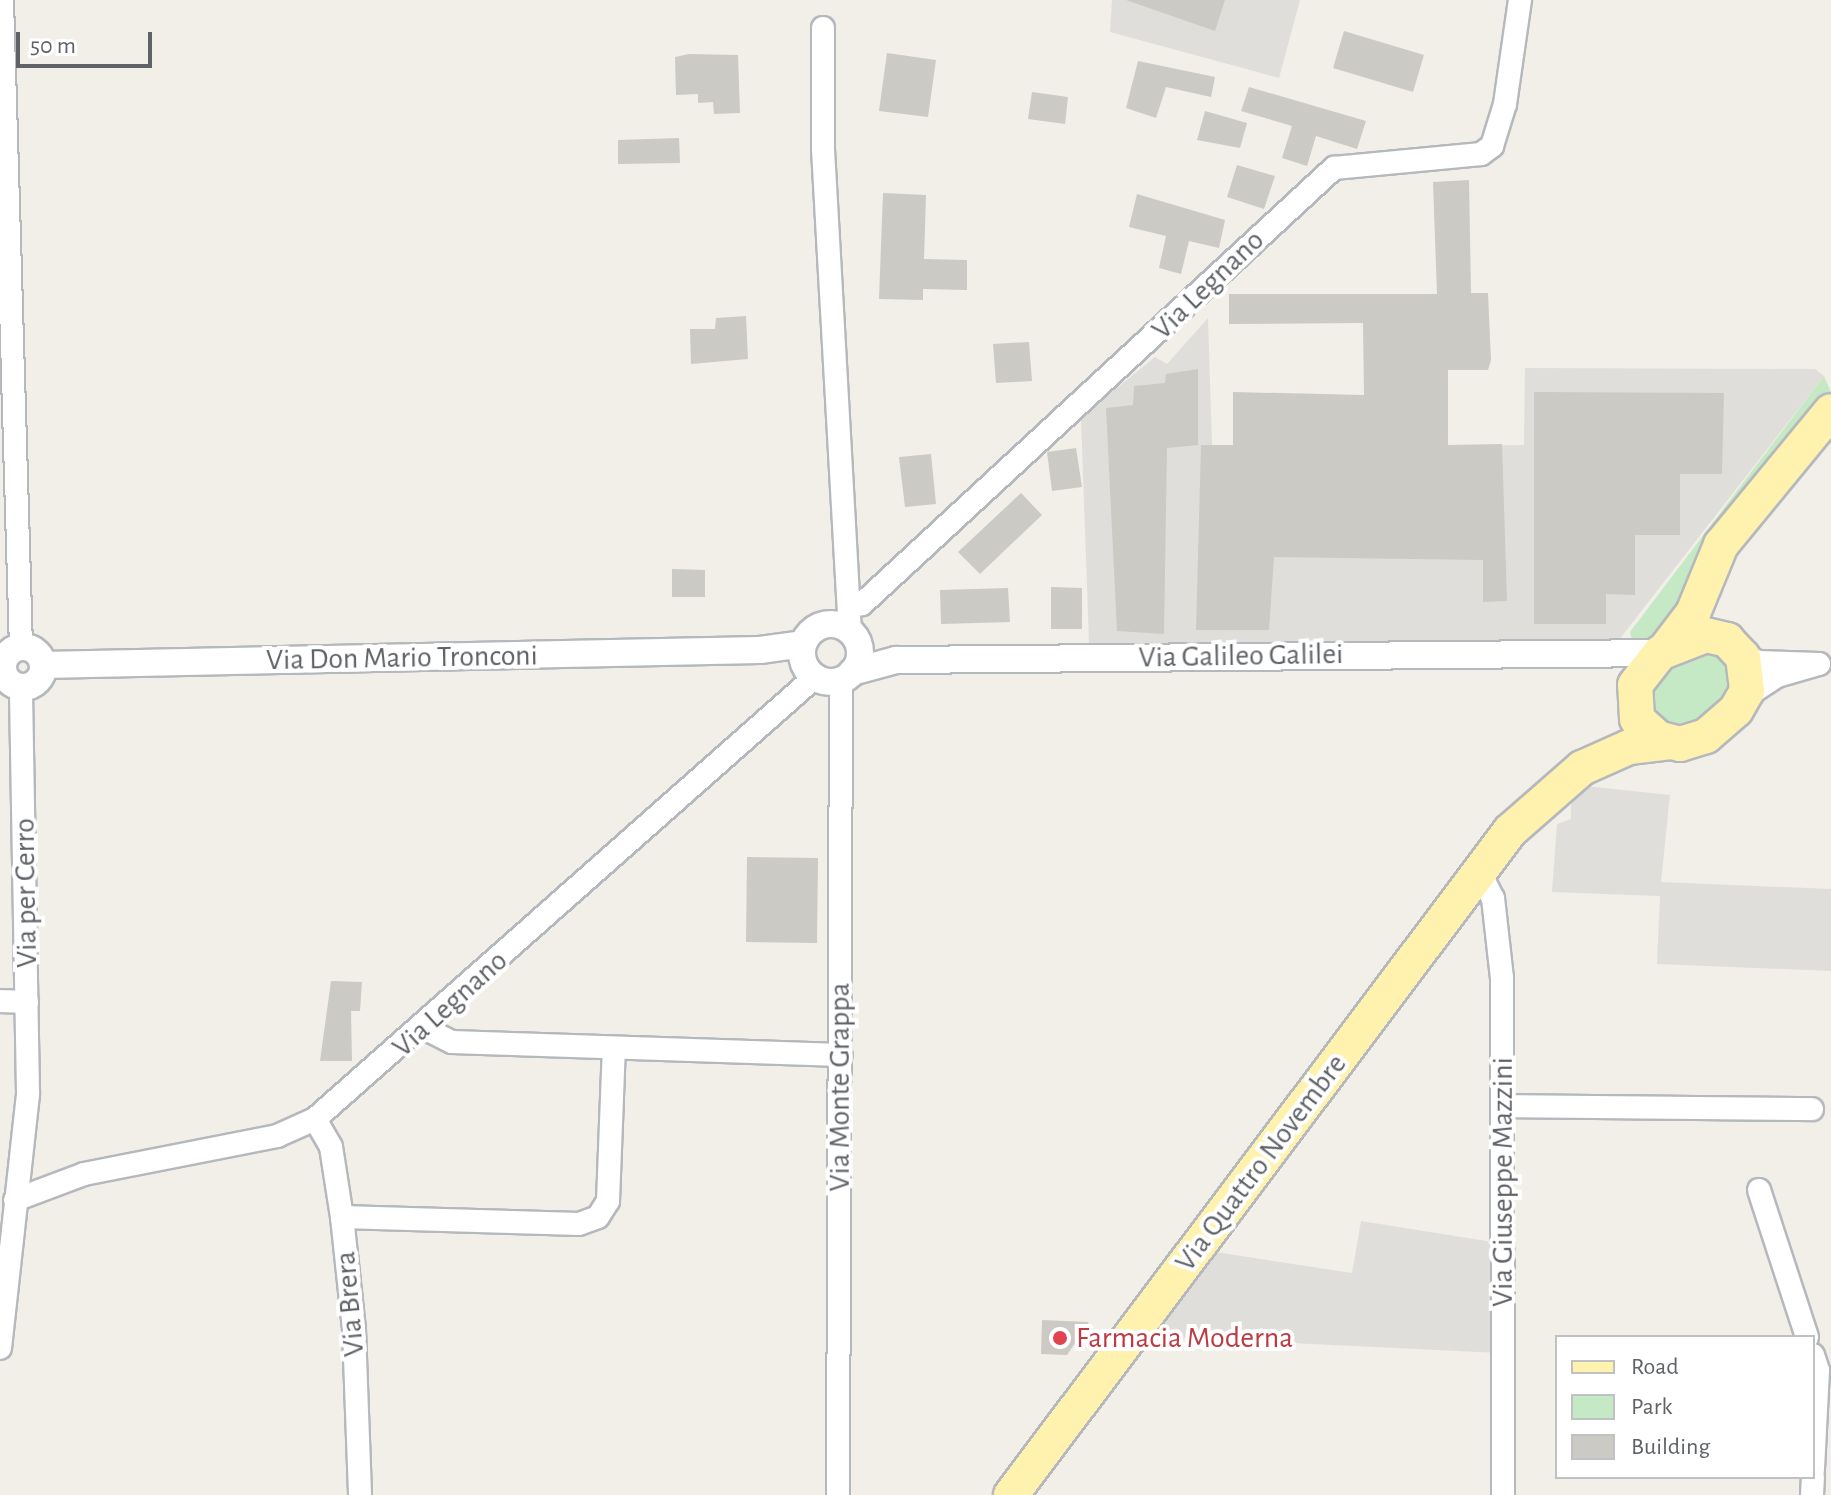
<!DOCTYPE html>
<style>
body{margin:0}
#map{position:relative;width:1831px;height:1495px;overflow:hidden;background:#f1efe8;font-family:"Alegreya Sans",sans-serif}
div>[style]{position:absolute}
.industrial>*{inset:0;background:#e0deda}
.green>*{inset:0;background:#c5e8c5}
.building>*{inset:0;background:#cccac5}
.roads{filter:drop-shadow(2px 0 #b5b8bc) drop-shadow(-2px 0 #b5b8bc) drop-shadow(0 2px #b5b8bc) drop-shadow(0 -2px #b5b8bc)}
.minor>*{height:22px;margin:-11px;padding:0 11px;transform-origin:11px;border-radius:11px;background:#fff}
.tertiary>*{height:26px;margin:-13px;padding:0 13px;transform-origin:13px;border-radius:13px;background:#fff}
.tertiary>.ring{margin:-13px;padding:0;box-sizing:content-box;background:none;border:26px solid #fff;border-radius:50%}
.primary>*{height:34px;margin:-17px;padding:0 17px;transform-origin:17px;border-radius:17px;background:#fff2af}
.dots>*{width:22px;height:22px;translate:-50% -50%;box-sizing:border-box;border:4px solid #fff;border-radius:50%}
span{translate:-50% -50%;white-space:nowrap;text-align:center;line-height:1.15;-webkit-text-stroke:8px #fff;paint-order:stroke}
.street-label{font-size:30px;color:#5f6368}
.health-label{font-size:30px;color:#be3a42}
.left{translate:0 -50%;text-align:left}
.legend{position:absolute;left:1555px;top:1335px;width:260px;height:144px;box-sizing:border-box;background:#fff;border:2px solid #bfc1c3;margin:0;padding:10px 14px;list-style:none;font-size:24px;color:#5f6368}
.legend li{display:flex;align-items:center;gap:16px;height:40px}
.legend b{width:40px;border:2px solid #bfc1c3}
.scale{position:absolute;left:16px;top:32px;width:136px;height:36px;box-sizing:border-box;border:4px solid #5f6368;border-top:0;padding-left:10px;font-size:24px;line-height:28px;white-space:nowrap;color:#5f6368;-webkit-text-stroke:6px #fff;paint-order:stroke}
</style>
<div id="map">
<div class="industrial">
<div style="clip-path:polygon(1112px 0,1300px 0,1279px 78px,1110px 32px)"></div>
<div style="clip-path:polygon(1208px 318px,1212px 445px,1524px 445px,1525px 368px,1815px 369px,1824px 376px,1615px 645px,1089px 643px,1081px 417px,1155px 357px,1167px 364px)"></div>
<div style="clip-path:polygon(1585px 786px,1670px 795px,1661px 882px,1831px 889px,1831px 971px,1657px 964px,1660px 896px,1552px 892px,1557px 824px,1571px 819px,1571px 805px)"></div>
<div style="clip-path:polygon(1361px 1221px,1499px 1243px,1499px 1353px,1145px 1336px,1209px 1251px,1352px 1273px)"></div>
</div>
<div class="green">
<div style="clip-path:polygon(1824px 376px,1831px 392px,1773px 470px,1670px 634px,1634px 647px,1630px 632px)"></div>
<div style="clip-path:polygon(1700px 647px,1729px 658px,1734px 694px,1690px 729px,1654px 723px,1651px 680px)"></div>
</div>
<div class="building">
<div style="clip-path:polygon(1126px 0,1225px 0,1215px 31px)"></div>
<div style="clip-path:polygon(1344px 31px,1424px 55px,1413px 92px,1333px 68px)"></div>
<div style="clip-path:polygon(887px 53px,936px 60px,928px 117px,879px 111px)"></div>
<div style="clip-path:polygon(689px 54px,738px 55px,740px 113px,714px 114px,713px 102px,698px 103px,698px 94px,676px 95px,675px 57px)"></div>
<div style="clip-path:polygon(1138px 61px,1215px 77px,1211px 97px,1166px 87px,1156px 118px,1126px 108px)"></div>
<div style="clip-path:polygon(1249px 87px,1366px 121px,1357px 149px,1316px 136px,1307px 166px,1282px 158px,1292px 126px,1241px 111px)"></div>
<div style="clip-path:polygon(1032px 92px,1068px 97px,1065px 124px,1028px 119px)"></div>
<div style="clip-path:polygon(1205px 111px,1247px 123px,1240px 148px,1197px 140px)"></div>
<div style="clip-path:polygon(679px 138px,680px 163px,618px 164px,618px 140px)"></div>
<div style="clip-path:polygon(1237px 165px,1275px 176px,1264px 209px,1227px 197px)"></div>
<div style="clip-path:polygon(1469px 180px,1471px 293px,1488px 293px,1491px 360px,1488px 370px,1448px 370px,1448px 445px,1502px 444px,1507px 601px,1483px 602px,1483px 560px,1274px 557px,1269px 630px,1196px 630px,1201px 445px,1233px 445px,1233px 392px,1364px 395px,1363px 323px,1229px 324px,1229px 294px,1437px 294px,1433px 182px)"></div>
<div style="clip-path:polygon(883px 193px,926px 195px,924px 259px,967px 260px,967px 290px,923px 289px,923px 300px,879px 299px)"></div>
<div style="clip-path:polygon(1137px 194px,1225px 220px,1219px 248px,1189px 241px,1181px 274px,1159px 268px,1166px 236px,1129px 227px)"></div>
<div style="clip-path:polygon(746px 316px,748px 359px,691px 364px,690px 329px,715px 329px,716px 318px)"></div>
<div style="clip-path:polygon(1029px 342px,1032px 381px,996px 383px,993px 344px)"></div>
<div style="clip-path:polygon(1198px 369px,1198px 445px,1167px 448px,1164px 634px,1117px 631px,1106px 408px,1133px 405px,1134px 386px,1165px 383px,1166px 374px)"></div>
<div style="clip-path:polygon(1534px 392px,1724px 393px,1722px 474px,1680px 474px,1680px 535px,1635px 535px,1635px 595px,1606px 594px,1606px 624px,1534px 624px)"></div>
<div style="clip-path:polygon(1076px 448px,1082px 487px,1052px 491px,1047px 452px)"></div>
<div style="clip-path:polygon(931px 454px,936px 504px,905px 507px,899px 457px)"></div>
<div style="clip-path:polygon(1021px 493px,1042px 515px,980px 574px,958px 552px)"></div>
<div style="clip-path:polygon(672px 569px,705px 570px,705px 597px,672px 597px)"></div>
<div style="clip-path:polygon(1051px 587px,1082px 588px,1082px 629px,1051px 629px)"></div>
<div style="clip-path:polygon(1008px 588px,1010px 622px,941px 624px,940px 590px)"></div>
<div style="clip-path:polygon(747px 857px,818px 858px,817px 943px,746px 942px)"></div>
<div style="clip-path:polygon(331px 981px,362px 982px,360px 1011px,351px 1011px,352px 1061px,320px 1061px)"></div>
<div style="clip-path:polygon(1042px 1320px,1089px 1322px,1067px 1355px,1041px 1354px)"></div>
</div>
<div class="roads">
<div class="minor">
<div style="left:2px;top:0;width:647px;rotate:88.32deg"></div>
<div style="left:823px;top:28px;width:121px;rotate:90deg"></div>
<div style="left:823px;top:149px;width:483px;rotate:86.8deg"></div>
<div style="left:850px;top:606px;width:12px;rotate:-9deg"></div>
<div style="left:862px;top:604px;width:643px;rotate:-42.73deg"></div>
<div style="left:1334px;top:168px;width:148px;rotate:-5.4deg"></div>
<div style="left:1481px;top:154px;width:14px;rotate:-36deg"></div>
<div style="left:1492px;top:146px;width:44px;rotate:-72.8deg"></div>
<div style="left:1505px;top:104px;width:105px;rotate:-81.8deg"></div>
<div style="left:1737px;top:650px;width:24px;rotate:30deg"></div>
<div style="left:1758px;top:662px;width:61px;rotate:1.9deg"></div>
<div style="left:1819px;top:664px;width:44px;rotate:164.1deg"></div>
<div style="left:1777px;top:676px;width:42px;rotate:146.7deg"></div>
<div style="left:1480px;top:873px;width:28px;rotate:63deg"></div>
<div style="left:1493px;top:898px;width:81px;rotate:83.6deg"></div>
<div style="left:1502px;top:978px;width:517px;rotate:89.89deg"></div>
<div style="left:0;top:1001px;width:27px;rotate:2deg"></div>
<div style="left:424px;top:1028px;width:31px;rotate:27deg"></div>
<div style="left:452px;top:1042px;width:389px;rotate:1.9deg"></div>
<div style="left:1503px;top:1106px;width:309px;rotate:0.6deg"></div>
<div style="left:315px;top:1119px;width:32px;rotate:60deg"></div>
<div style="left:331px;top:1147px;width:71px;rotate:81.1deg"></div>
<div style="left:342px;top:1217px;width:114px;rotate:83.9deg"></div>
<div style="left:354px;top:1330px;width:165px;rotate:87.9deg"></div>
<div style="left:1759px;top:1190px;width:155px;rotate:71.9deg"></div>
<div style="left:15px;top:1200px;width:74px;rotate:-20.6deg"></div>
<div style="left:84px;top:1174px;width:197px;rotate:-11.1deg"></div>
<div style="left:277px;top:1136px;width:42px;rotate:-24.1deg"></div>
<div style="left:315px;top:1119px;width:667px;rotate:-41.48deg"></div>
<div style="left:342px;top:1217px;width:237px;rotate:1.7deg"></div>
<div style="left:579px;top:1224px;width:20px;rotate:-20deg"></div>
<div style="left:598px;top:1217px;width:19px;rotate:-58deg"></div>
<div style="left:608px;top:1201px;width:153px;rotate:-87.8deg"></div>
<div style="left:0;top:1348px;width:257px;rotate:-83.7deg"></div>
<div style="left:28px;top:1093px;width:406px;rotate:-91deg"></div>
<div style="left:1813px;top:1355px;width:16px;rotate:72deg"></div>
<div style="left:1818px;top:1370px;width:100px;rotate:92.9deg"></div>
<div style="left:838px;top:1495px;width:816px;rotate:-89.79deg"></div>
<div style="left:1812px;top:1495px;width:18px;rotate:-87deg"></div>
</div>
<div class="tertiary">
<div class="ring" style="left:802px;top:624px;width:32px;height:32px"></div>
<div class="ring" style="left:3px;top:647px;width:14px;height:14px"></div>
<div style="left:43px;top:665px;width:717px;rotate:-1.2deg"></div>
<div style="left:760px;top:650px;width:43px;rotate:-7.9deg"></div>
<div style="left:852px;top:672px;width:46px;rotate:-15.3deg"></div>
<div style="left:896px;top:660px;width:764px;rotate:-0.52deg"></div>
</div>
<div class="primary">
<div style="left:1706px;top:635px;width:22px;rotate:13deg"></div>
<div style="left:1727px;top:640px;width:23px;rotate:47deg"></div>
<div style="left:1743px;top:657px;width:34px;rotate:83deg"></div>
<div style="left:1747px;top:691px;width:22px;rotate:120deg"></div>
<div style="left:1736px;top:710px;width:40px;rotate:139deg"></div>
<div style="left:1706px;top:736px;width:27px;rotate:163deg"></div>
<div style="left:1680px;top:744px;width:23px;rotate:-165deg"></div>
<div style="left:1658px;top:738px;width:28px;rotate:-138deg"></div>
<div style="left:1637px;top:719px;width:34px;rotate:-93deg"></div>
<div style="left:1635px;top:685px;width:41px;rotate:-52deg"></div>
<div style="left:1660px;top:653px;width:49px;rotate:-21.4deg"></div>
<div style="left:1667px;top:647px;width:43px;rotate:-52.6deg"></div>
<div style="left:1693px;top:613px;width:74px;rotate:-67.6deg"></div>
<div style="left:1721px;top:545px;width:173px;rotate:-50.6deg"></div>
<div style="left:1011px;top:1495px;width:831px;rotate:-53.07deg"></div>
<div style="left:1510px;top:831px;width:96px;rotate:-41.2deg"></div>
<div style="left:1582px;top:768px;width:51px;rotate:-24.1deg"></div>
<div style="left:1629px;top:747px;width:42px;rotate:-6.8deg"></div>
</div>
</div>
<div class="dots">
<div style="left:1060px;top:1338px;background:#e0444e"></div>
</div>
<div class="street-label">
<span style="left:1208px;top:285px;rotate:-44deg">Via Legnano</span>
<span style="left:1241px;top:656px;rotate:-1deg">Via Galileo Galilei</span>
<span style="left:402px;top:658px;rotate:-1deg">Via Don Mario Tronconi</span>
<span style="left:26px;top:893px;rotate:-91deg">Via per Cerro</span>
<span style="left:450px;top:1004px;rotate:-42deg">Via Legnano</span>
<span style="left:840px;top:1087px;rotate:-90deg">Via Monte Grappa</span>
<span style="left:1261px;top:1163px;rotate:-53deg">Via Quattro Novembre</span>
<span style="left:1503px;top:1182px;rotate:-90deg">Via Giuseppe Mazzini</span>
<span style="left:350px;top:1304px;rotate:-95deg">Via Brera</span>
</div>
<div class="health-label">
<span class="left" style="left:1076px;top:1338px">Farmacia Moderna</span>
</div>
<ul class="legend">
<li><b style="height:10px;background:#fff2af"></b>Road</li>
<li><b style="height:22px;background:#c5e8c5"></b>Park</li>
<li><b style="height:22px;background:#cccac5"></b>Building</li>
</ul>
<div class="scale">50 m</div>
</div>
